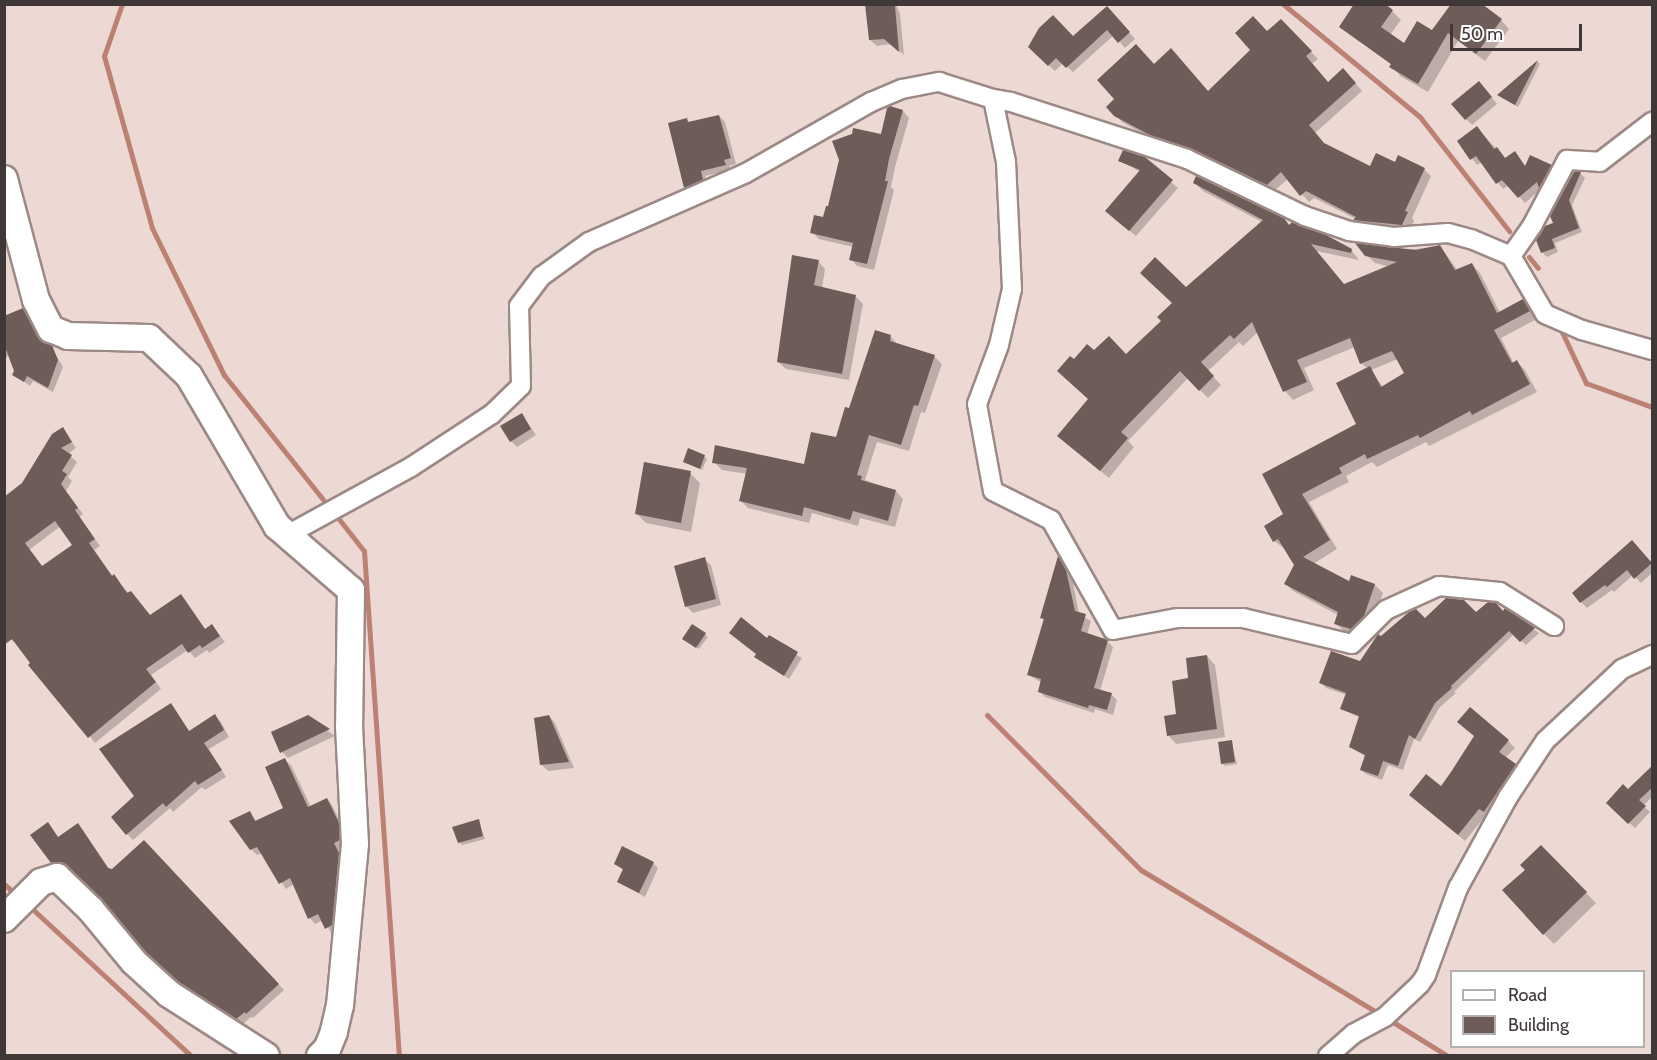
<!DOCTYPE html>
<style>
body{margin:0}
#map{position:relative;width:1657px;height:1060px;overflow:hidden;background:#edd9d4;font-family:Cabin,sans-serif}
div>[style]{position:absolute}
.shadow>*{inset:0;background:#0003}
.stream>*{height:5px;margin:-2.5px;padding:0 2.5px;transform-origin:2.5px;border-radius:2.5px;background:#bc8173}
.building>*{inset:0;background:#6e5c58}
.roads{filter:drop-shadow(2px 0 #9c8985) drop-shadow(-2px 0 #9c8985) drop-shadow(0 2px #9c8985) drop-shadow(0 -2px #9c8985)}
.street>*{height:18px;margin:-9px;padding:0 9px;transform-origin:9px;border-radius:9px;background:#fff}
.secondary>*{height:26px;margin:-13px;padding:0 13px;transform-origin:13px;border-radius:13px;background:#fff}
span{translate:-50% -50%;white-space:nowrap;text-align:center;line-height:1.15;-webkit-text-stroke:6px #fff;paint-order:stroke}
.frame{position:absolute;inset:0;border:6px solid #403836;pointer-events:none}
.legend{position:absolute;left:1450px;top:970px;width:195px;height:78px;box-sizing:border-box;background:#fff;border:2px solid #b3afaf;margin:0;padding:8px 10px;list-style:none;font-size:18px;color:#403836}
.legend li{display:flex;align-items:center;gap:12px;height:30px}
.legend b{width:30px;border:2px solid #b3afaf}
.scale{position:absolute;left:1450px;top:24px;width:132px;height:27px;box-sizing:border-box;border:3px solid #403836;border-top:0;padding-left:8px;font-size:18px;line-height:21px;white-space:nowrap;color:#403836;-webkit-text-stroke:4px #fff;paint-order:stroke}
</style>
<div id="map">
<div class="shadow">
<div style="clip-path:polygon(867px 4px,896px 4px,900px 14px,904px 55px,891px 44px,877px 46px,870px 40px)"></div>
<div style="clip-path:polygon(1392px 11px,1401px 20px,1390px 35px,1404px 45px,1432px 32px,1501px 20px,1509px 29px,1485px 61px,1458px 41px,1428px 92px,1400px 76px,1392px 65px,1341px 27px)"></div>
<div style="clip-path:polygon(1113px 14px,1135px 39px,1125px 48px,1114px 35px,1073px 72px,1063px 63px,1055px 71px,1030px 47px,1073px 38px)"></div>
<div style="clip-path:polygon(1281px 21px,1318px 59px,1312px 64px,1329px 83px,1350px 77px,1362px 91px,1315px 133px,1324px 145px,1371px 169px,1396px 164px,1424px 169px,1431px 176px,1412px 218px,1414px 221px,1409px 231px,1362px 227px,1356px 219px,1314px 198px,1309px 202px,1288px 179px,1274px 191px,1200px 155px,1158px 142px,1122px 122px,1108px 107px,1154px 65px,1209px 93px)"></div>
<div style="clip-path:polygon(1538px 62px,1540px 64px,1518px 107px,1499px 96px)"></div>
<div style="clip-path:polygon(1485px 89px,1497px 104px,1472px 125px,1466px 119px)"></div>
<div style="clip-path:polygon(903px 111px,909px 118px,895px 167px,891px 187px,894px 190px,874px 270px,857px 266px,851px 259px,853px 247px,819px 239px,812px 232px)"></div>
<div style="clip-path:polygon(719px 116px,725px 122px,736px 164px,729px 166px,730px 170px,705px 176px,708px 185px,691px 193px,686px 187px,686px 119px,690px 123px)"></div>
<div style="clip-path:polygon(1477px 128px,1506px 159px,1514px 153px,1526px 167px,1551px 166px,1557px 172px,1546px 193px,1542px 188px,1525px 203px,1509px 185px,1503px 189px,1482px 162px,1477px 165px,1459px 141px)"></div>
<div style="clip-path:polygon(1144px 159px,1178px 188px,1136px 236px,1113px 218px,1140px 172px,1120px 160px)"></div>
<div style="clip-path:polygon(1574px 173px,1581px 174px,1585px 178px,1572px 205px,1582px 232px,1555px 243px,1558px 252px,1547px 257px,1542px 252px)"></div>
<div style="clip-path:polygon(evenodd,1195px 183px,1290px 227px,1351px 250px,1359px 260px,1316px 251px,1344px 286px,1390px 267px,1375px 263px,1366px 255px,1440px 246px,1458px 271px,1472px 265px,1480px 273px,1500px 313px,1523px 301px,1537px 319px,1501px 338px,1514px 364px,1517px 362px,1525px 370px,1537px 392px,1429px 446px,1426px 442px,1377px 467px,1372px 462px,1346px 476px,1349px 482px,1309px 502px,1337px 549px,1313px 564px,1350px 583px,1375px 585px,1383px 593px,1372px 624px,1359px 637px,1344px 631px,1335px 623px,1338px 615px,1293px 591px,1285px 583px,1295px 565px,1284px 548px,1274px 541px,1285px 515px,1358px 424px,1368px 369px,1361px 363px,1355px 347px,1304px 368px,1314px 390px,1293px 400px,1285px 391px,1258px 332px,1243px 346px,1239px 342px,1208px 371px,1221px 385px,1208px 398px,1188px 378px,1128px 441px,1134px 447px,1109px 478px,1067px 444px,1090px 399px,1074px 361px,1094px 352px,1126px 356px,1163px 321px,1186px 289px,1262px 222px,1203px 191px,1195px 183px,1398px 359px,1406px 373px,1383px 387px,1371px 370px,1398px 359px)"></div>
<div style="clip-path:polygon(818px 261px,825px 269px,822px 289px,855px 296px,863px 304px,849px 380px,786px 369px,778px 362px)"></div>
<div style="clip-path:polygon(23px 310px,35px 328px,4px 360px,4px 318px)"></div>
<div style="clip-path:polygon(891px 337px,898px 345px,935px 357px,942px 364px,925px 413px,921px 412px,909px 451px,877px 442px,865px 480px,896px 491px,903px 499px,895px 527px,860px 518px,858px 526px,812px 513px,809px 523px,748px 508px,741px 501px,747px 474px,722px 470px,714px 462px,805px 466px,837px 439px)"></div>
<div style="clip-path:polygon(51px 347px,63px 367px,53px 392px,33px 381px,30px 386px,14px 374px)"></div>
<div style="clip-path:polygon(522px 415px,536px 435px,517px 447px,511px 441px)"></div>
<div style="clip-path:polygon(evenodd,63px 429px,76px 448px,68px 454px,77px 462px,68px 477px,72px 481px,66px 491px,83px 514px,79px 517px,100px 546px,94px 550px,113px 577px,151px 616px,180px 596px,206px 630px,212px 626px,225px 642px,209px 653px,207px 650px,195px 658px,188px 650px,151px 675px,161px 689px,95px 743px,18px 644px,11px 640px,23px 484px,63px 429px,61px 526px,75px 545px,43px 568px,29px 550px,61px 526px)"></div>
<div style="clip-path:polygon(704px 456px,707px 459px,702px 470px,684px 461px)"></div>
<div style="clip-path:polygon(690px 473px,700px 483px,691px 532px,646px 523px,636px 513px)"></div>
<div style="clip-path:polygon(1638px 548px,1652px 565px,1652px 573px,1641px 583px,1633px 575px,1614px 592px,1612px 590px,1587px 608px,1581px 602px)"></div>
<div style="clip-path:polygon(1059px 558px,1072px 577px,1079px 614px,1091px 621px,1087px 635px,1107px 641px,1113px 647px,1100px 691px,1111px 694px,1117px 700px,1113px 715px,1095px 709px,1094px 713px,1045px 697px,1039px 691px,1042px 683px,1029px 675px)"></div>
<div style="clip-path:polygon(704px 559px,711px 565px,721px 605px,693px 613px,686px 606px)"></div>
<div style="clip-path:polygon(1505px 610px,1539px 633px,1526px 645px,1514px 634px,1454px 692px,1456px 693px,1439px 708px,1420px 742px,1414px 739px,1403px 770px,1388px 765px,1382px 780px,1366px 774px,1361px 770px,1366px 757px,1350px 746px,1360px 718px,1342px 709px,1347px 695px,1326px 688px,1321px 683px,1360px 662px,1381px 638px,1425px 620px,1503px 613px)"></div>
<div style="clip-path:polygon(705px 634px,708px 637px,699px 649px,687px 641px)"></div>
<div style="clip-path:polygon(768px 640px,802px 658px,789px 679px,761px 661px)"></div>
<div style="clip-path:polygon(1207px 656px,1215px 665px,1225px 737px,1176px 744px,1168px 735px,1190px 680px)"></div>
<div style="clip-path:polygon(171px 705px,190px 732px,215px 716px,221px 722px,229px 737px,209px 749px,226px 777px,205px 790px,202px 787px,173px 812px,170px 808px,133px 840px,127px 834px,136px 796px)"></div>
<div style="clip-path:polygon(308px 716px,335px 736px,288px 758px,282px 752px)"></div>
<div style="clip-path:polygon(549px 716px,555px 723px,574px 768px,548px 771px,541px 764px)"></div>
<div style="clip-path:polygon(1231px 741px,1237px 764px,1225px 766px,1222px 763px)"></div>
<div style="clip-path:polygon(1508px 741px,1515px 748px,1505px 758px,1522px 772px,1492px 818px,1486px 815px,1465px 841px,1411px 795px,1441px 788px)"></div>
<div style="clip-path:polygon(285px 760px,291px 765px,311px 807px,327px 799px,332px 805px,344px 830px,345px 846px,339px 848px,344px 860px,338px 931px,332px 934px,323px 920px,315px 924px,310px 918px,294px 884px,286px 889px,262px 853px,257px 855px,251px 849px,250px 813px,257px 822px,285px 808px)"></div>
<div style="clip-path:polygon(1652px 778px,1652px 797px,1643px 806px,1650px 812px,1635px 828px,1608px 803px)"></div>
<div style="clip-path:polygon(478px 821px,485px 839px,462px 845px,459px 842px)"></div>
<div style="clip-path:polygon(83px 831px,110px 870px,113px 870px,144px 842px,284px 990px,253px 1018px,251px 1017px,243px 1024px,186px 987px,152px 957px,104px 900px,75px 871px,67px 867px,58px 868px,52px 862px,59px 838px)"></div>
<div style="clip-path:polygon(1541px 847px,1596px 903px,1554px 944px,1544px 934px,1527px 870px)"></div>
<div style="clip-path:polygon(653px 863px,658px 868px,645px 897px,618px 882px,624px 871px,616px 864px)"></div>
</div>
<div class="stream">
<div style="left:122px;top:4px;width:55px;rotate:109.1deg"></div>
<div style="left:104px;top:56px;width:179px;rotate:74.4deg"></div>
<div style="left:152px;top:228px;width:164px;rotate:63.9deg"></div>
<div style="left:224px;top:375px;width:169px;rotate:51.5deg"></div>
<div style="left:1283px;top:4px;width:178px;rotate:39.5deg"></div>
<div style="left:1420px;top:117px;width:145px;rotate:52deg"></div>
<div style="left:1529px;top:257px;width:14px;rotate:51deg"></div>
<div style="left:1561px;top:330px;width:59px;rotate:64.7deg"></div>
<div style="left:1586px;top:383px;width:70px;rotate:20deg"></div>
<div style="left:335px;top:514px;width:47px;rotate:51.9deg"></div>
<div style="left:364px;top:551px;width:506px;rotate:86.04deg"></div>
<div style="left:987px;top:715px;width:218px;rotate:45.2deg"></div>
<div style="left:1141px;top:870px;width:279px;rotate:31.1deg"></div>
<div style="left:4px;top:884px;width:18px;rotate:41deg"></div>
<div style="left:27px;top:904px;width:224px;rotate:42.8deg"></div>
<div style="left:1388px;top:1019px;width:70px;rotate:31.7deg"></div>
</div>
<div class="building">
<div style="clip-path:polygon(865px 4px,895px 6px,899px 52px,884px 39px,869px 40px)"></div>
<div style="clip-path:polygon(1354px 4px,1385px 4px,1393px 10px,1381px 27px,1404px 43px,1417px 21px,1432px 30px,1451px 4px,1482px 4px,1502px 19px,1476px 54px,1448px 33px,1418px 84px,1389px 67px,1391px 64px,1339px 27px)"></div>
<div style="clip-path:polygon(1107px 6px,1130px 32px,1118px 43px,1107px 30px,1066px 68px,1056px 58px,1048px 66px,1028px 47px,1039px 28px,1053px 15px,1073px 36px)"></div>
<div style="clip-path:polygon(1253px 16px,1267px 31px,1281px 19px,1312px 51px,1306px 56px,1328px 82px,1343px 68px,1356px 83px,1309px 125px,1324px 143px,1370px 166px,1376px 153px,1395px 162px,1398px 155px,1425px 168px,1405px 211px,1408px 212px,1402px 225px,1353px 220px,1356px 217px,1306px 191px,1300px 196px,1281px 172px,1267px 185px,1192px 149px,1150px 135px,1114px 116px,1106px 107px,1114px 99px,1097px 80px,1136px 44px,1154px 64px,1171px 48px,1208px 91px,1250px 50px,1235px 33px)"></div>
<div style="clip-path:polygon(1538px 60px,1515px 105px,1497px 95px)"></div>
<div style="clip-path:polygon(1479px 81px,1492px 97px,1465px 120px,1451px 104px)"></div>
<div style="clip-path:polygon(890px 106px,903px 110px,889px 159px,885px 181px,888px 181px,867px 264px,849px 260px,853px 243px,810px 233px,814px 215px,823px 217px,826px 206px,828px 206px,839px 160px,832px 141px,852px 134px,853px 128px,881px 134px,887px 108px)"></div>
<div style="clip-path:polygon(719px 115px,731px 158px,724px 160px,726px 165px,701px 171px,703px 180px,684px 188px,668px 123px,687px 118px,688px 122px)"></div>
<div style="clip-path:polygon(1477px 126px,1494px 149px,1497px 147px,1505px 158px,1515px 151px,1525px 166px,1530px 155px,1552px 165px,1539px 188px,1537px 182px,1518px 198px,1502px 180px,1496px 184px,1476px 156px,1470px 160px,1457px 141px)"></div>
<div style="clip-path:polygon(1123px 150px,1145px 157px,1173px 180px,1129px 231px,1105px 211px,1140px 170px,1118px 161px)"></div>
<div style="clip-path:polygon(1574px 172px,1581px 172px,1569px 200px,1579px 228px,1552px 239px,1555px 248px,1541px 253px,1536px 240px,1545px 226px,1553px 223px,1550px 216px)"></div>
<div style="clip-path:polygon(1196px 176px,1284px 218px,1289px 225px,1292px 222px,1326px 235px,1352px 249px,1351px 253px,1311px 244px,1344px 284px,1397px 262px,1365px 256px,1355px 243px,1416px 250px,1440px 245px,1455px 270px,1472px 263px,1497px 313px,1523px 299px,1530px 311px,1494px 330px,1512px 363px,1517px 360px,1530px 384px,1472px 415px,1470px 411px,1420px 438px,1418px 435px,1367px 459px,1365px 454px,1339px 468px,1342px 473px,1302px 494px,1330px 540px,1303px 557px,1349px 581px,1351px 575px,1375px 584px,1364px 616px,1351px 629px,1334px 624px,1338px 612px,1284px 584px,1294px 565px,1278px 539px,1273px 542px,1264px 526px,1283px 514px,1262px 474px,1356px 424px,1336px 383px,1370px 366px,1381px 387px,1404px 373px,1392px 351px,1360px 364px,1350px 338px,1297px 360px,1307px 382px,1283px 392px,1252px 322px,1234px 339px,1230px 335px,1201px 362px,1214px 376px,1199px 391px,1180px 371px,1121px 432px,1128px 438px,1100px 471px,1057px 436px,1088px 399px,1057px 371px,1070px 356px,1074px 359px,1087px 344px,1094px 350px,1109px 336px,1126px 354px,1161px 321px,1157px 317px,1172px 303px,1140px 273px,1155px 257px,1186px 287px,1263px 220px,1193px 183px)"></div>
<div style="clip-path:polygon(792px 255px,819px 260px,814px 285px,856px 295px,842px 374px,777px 362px)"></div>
<div style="clip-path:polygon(23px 308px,38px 336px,52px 345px,58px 360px,48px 388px,27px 376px,24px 382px,12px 375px,14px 371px,4px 344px,4px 316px)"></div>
<div style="clip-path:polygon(875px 330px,891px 335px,890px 341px,935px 355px,918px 406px,914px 405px,901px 445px,869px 435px,857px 475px,862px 476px,861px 480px,896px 490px,888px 521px,853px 511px,850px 520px,804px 507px,802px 516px,739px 501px,747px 468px,712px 463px,715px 445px,804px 464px,811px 432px,836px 437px,845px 407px,849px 408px)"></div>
<div style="clip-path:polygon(522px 413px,531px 429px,510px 442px,500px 426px)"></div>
<div style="clip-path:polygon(evenodd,63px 427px,72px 442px,61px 448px,72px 455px,62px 471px,67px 474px,61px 484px,78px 508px,75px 510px,95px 539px,89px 543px,112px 576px,114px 574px,127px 593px,131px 591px,150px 615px,181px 594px,205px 629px,212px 624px,220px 636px,202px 648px,200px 645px,188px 653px,182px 644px,146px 669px,156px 682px,88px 738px,28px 665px,30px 663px,12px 639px,4px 645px,4px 497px,22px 483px,52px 434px,63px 427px,55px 521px,72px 545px,42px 566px,25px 543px,55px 521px)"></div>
<div style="clip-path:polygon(688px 448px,705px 455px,700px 469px,683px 462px)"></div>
<div style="clip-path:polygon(644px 462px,691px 471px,681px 523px,635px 514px)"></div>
<div style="clip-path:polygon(1632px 540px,1652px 563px,1634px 579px,1627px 570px,1607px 587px,1605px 585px,1580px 603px,1572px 593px)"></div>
<div style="clip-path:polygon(1058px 556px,1066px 570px,1075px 611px,1086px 614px,1081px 631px,1108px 640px,1094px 688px,1112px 693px,1107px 710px,1089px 705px,1088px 708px,1038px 692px,1041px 679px,1027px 675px,1044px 619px,1040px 618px)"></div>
<div style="clip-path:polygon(705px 557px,716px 599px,685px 607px,674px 566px)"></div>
<div style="clip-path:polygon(1446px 598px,1464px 600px,1476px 612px,1488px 602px,1496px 603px,1503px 611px,1505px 608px,1535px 628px,1520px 642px,1509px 631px,1451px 686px,1452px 688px,1435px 703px,1415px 739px,1409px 735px,1398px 766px,1383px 761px,1378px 776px,1360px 770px,1365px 755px,1349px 747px,1359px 716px,1340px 709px,1346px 693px,1319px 683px,1331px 651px,1360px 661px,1378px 634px,1381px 636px,1409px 612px,1416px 609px,1425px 618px)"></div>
<div style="clip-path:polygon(741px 617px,767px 638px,769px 635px,798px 652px,784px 676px,754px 657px,756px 654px,729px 633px)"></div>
<div style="clip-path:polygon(692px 624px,706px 633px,696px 648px,682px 639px)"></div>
<div style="clip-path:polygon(1207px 655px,1217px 729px,1167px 736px,1164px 716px,1176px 714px,1172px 681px,1188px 678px,1186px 658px)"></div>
<div style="clip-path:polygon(171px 703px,189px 731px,215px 714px,224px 730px,204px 743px,222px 770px,198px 785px,195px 781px,166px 807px,163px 803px,126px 835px,111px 817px,134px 796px,99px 749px)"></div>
<div style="clip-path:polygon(1470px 707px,1509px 740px,1499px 752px,1516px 764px,1484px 812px,1479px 809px,1458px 835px,1409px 795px,1426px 774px,1441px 786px,1451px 772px,1474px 736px,1457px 722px)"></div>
<div style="clip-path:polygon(308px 715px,330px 729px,280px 753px,271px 732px)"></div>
<div style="clip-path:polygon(549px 715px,569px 762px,540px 765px,534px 718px)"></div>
<div style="clip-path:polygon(1232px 740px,1235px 762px,1221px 764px,1218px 742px)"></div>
<div style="clip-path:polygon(285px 758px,308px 807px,327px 798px,339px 823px,340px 840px,334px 843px,339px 853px,332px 925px,325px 929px,318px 914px,308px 919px,290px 878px,279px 884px,257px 847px,250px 850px,229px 821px,250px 811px,255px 821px,283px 808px,265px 767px)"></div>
<div style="clip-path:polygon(1653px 765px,1653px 787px,1639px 800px,1646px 806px,1628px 824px,1606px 803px,1623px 784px,1628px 789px)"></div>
<div style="clip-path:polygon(479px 819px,483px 836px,458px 843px,452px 827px)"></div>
<div style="clip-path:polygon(48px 822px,58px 837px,78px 823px,108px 868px,112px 869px,144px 840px,279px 984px,246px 1014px,245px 1012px,236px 1019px,178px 982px,145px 952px,102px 900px,67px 866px,60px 862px,51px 863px,30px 835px)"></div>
<div style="clip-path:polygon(1541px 845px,1587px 892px,1543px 935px,1502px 890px,1525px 870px,1520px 865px)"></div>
<div style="clip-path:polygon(622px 846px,654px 862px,639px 893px,617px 882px,623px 869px,614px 864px)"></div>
</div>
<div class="roads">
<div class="street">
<div style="left:993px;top:99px;width:64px;rotate:78.3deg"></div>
<div style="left:1006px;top:162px;width:127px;rotate:87.3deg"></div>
<div style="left:1012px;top:289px;width:57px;rotate:103.1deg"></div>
<div style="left:999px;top:345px;width:63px;rotate:110.4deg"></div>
<div style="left:977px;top:404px;width:88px;rotate:79.6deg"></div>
<div style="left:993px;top:491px;width:65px;rotate:26.6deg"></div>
<div style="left:1051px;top:520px;width:126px;rotate:60.6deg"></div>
<div style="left:1113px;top:630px;width:66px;rotate:-10.5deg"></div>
<div style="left:1178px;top:618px;width:65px"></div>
<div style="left:1243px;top:618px;width:112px;rotate:13.4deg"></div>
<div style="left:1352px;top:644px;width:48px;rotate:-45deg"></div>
<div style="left:1386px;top:610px;width:58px;rotate:-24.4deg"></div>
<div style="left:1439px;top:586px;width:61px;rotate:5.6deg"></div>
<div style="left:1500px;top:592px;width:64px;rotate:32.2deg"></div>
<div style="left:1511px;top:256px;width:67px;rotate:59.6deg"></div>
<div style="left:1545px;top:314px;width:40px;rotate:23.4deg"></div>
<div style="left:1582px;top:330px;width:73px;rotate:15.9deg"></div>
<div style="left:287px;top:535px;width:141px;rotate:-28.7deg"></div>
<div style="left:411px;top:467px;width:97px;rotate:-33.2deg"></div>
<div style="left:492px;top:414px;width:40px;rotate:-44deg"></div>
<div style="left:521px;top:386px;width:80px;rotate:-91.4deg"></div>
<div style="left:519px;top:306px;width:38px;rotate:-53deg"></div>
<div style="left:542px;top:276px;width:58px;rotate:-35.9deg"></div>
<div style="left:589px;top:242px;width:171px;rotate:-23.7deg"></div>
<div style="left:746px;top:173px;width:144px;rotate:-29.6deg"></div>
<div style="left:871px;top:102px;width:34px;rotate:-23deg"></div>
<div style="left:902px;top:89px;width:38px;rotate:-11deg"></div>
<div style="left:939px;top:82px;width:57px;rotate:17.5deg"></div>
<div style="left:993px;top:99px;width:18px;rotate:9deg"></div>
<div style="left:1011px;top:102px;width:185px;rotate:17.9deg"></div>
<div style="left:1187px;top:159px;width:131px;rotate:25.8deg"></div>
<div style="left:1305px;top:216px;width:46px;rotate:18.8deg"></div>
<div style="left:1349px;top:231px;width:45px;rotate:7.6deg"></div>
<div style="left:1394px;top:237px;width:54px;rotate:-4.2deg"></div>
<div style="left:1448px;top:233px;width:24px;rotate:15deg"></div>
<div style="left:1471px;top:239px;width:43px;rotate:23deg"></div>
<div style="left:1511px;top:256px;width:37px;rotate:-55deg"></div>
<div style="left:1532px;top:226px;width:75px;rotate:-62.1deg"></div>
<div style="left:1567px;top:160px;width:33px;rotate:3deg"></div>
<div style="left:1600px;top:162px;width:66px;rotate:-37.6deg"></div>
<div style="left:1328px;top:1056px;width:33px;rotate:-41deg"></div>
<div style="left:1353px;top:1034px;width:36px;rotate:-28deg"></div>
<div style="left:1385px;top:1017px;width:48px;rotate:-43.3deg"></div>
<div style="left:1420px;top:984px;width:11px;rotate:-56deg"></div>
<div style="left:1426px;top:975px;width:93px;rotate:-69.8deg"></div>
<div style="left:1458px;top:888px;width:104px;rotate:-61.2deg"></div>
<div style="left:1508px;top:797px;width:67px;rotate:-56.5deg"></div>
<div style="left:1545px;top:741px;width:105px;rotate:-43.1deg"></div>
<div style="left:1622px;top:669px;width:33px;rotate:-25deg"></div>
</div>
<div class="secondary">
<div style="left:4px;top:179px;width:125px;rotate:75.2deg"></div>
<div style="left:36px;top:300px;width:33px;rotate:63deg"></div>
<div style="left:51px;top:329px;width:18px;rotate:22deg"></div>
<div style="left:68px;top:336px;width:81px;rotate:1.4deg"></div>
<div style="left:149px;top:338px;width:55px;rotate:43.5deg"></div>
<div style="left:189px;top:376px;width:174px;rotate:59.6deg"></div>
<div style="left:277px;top:526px;width:98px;rotate:40.9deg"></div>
<div style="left:351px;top:590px;width:136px;rotate:90.8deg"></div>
<div style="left:349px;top:726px;width:118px;rotate:87.1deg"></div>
<div style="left:355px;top:844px;width:162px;rotate:95.3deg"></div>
<div style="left:340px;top:1005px;width:28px;rotate:103deg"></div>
<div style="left:334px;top:1032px;width:18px;rotate:112deg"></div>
<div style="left:327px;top:1049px;width:10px;rotate:135deg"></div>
<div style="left:4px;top:919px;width:52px;rotate:-45deg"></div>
<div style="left:41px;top:882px;width:17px;rotate:-17deg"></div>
<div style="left:57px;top:877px;width:47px;rotate:44.1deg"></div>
<div style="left:91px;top:910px;width:67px;rotate:50.4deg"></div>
<div style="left:134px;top:962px;width:47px;rotate:42.4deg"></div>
<div style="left:169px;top:994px;width:115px;rotate:32.6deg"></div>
</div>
</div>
<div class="frame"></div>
<ul class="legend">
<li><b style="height:8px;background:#fff"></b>Road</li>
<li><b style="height:16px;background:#6e5c58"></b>Building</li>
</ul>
<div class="scale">50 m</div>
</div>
